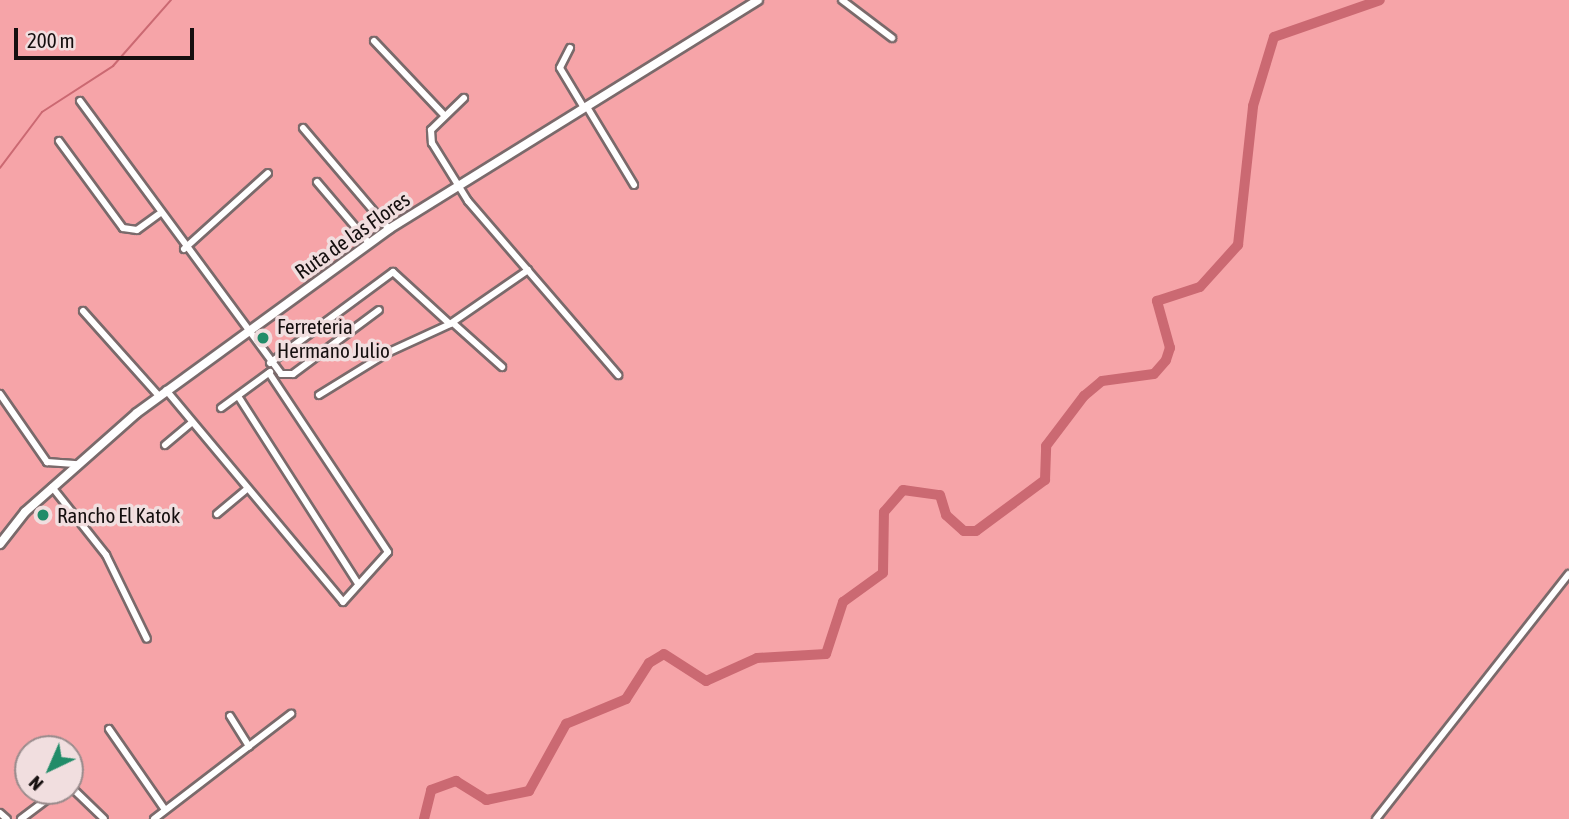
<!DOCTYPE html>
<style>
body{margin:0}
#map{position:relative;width:1569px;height:819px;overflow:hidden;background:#f1dedf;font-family:"Asap Condensed",sans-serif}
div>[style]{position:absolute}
.green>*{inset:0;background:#f6a4a8}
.stream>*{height:2px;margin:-1px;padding:0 1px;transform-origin:1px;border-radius:1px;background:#cb6972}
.river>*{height:10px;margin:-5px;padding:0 5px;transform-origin:5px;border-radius:5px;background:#cb6972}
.roads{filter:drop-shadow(2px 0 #7a6a6b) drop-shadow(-2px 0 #7a6a6b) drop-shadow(0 2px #7a6a6b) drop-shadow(0 -2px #7a6a6b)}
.minor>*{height:6px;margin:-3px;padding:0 3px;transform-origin:3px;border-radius:3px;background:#fff}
.major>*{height:8px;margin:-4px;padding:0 4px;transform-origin:4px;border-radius:4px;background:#fff}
.dots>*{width:19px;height:19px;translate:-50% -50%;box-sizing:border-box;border:4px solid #f1dedf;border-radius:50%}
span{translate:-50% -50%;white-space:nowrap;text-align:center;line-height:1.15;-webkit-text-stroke:7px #f1dedf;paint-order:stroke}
.street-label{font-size:21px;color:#150f0f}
.poi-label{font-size:21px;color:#150f0f}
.left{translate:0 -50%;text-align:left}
.north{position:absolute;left:14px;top:735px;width:70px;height:70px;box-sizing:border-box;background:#f1dedf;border:2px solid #998b8c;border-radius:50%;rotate:224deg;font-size:19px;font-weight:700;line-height:28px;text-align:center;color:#150f0f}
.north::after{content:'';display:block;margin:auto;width:24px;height:32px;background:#228c69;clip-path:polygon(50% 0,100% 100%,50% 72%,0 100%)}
.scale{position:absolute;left:14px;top:28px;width:180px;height:32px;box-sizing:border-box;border:4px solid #150f0f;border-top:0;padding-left:9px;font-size:21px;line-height:24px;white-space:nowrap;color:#150f0f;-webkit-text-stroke:5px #f1dedf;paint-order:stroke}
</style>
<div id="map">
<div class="green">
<div style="clip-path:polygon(evenodd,0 0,1569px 0,1569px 819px,0 819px,0 0,28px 749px,70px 749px,70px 791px,28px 791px,28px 749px)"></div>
</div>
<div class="stream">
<div style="left:0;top:168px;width:70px;rotate:-53.1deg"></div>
<div style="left:42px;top:112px;width:85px;rotate:-32.9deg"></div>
<div style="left:113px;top:66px;width:88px;rotate:-48.7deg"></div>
</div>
<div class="river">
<div style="left:424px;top:819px;width:30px;rotate:-76deg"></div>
<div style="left:431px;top:790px;width:27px;rotate:-20deg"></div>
<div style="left:456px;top:781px;width:36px;rotate:32deg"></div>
<div style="left:486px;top:800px;width:44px;rotate:-11.8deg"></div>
<div style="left:529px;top:791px;width:77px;rotate:-61.1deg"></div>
<div style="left:566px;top:724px;width:65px;rotate:-22.6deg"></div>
<div style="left:626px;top:699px;width:43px;rotate:-57.4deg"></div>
<div style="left:649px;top:663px;width:17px;rotate:-31deg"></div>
<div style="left:664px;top:654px;width:50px;rotate:32.7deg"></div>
<div style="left:706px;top:681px;width:56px;rotate:-24.3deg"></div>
<div style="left:757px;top:658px;width:69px;rotate:-3.3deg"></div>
<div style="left:826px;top:654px;width:55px;rotate:-71.9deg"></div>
<div style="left:843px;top:602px;width:49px;rotate:-35.9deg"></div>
<div style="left:883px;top:573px;width:61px;rotate:-89.1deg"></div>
<div style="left:884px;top:512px;width:29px;rotate:-49deg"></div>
<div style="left:903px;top:490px;width:37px;rotate:8deg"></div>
<div style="left:940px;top:495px;width:21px;rotate:73deg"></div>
<div style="left:946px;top:515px;width:24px;rotate:42deg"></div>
<div style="left:964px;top:531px;width:12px"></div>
<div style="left:976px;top:531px;width:86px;rotate:-36.5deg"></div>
<div style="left:1045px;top:480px;width:34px;rotate:-88deg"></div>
<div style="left:1046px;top:446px;width:63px;rotate:-52.8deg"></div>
<div style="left:1084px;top:396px;width:23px;rotate:-40deg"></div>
<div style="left:1102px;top:381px;width:52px;rotate:-7.7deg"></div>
<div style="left:1154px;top:374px;width:18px;rotate:-49deg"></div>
<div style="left:1166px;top:360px;width:13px;rotate:-72deg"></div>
<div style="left:1170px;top:348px;width:49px;rotate:-105.5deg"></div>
<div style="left:1157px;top:301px;width:45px;rotate:-18deg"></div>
<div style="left:1200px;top:287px;width:57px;rotate:-47.9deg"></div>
<div style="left:1238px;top:245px;width:140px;rotate:-83.8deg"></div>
<div style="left:1253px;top:106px;width:72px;rotate:-73.1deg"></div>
<div style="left:1274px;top:37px;width:112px;rotate:-19.2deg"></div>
</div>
<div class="roads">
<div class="minor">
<div style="left:842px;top:0;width:63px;rotate:37.2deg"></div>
<div style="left:374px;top:41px;width:100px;rotate:46.6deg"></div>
<div style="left:570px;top:48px;width:22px;rotate:117deg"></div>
<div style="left:560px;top:68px;width:47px;rotate:59deg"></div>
<div style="left:464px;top:98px;width:46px;rotate:135.9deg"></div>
<div style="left:431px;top:130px;width:13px;rotate:86deg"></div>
<div style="left:432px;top:143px;width:68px;rotate:58.2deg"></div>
<div style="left:468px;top:201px;width:230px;rotate:49.2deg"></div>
<div style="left:80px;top:101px;width:339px;rotate:53.6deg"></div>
<div style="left:281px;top:374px;width:12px"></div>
<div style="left:293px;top:374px;width:107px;rotate:-36.7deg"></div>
<div style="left:587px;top:107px;width:91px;rotate:58.9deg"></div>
<div style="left:303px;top:128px;width:133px;rotate:49.6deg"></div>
<div style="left:59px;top:141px;width:108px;rotate:53.7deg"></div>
<div style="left:123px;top:228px;width:14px;rotate:8deg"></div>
<div style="left:137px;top:230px;width:27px;rotate:-36deg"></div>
<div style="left:317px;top:182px;width:80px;rotate:49.6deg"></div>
<div style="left:184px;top:249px;width:113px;rotate:-42.1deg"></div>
<div style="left:83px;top:311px;width:114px;rotate:48.2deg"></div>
<div style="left:453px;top:323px;width:66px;rotate:41.9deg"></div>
<div style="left:270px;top:363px;width:153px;rotate:-36.5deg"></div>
<div style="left:393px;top:272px;width:77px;rotate:42.4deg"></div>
<div style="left:450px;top:324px;width:95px;rotate:-34.7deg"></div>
<div style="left:166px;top:390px;width:276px;rotate:50.1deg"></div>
<div style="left:343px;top:602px;width:67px;rotate:-48deg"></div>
<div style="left:388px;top:552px;width:215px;rotate:-123.6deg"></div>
<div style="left:0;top:394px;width:83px;rotate:55.3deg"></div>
<div style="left:47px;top:462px;width:31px;rotate:4deg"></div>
<div style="left:319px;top:395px;width:80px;rotate:-31.7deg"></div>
<div style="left:387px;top:353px;width:69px;rotate:-24.7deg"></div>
<div style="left:238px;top:396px;width:221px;rotate:57.4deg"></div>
<div style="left:221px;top:408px;width:61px;rotate:-36.3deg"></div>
<div style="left:165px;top:445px;width:35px;rotate:-40deg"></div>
<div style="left:52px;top:487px;width:87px;rotate:51.5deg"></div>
<div style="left:106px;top:555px;width:93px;rotate:64deg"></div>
<div style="left:217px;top:514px;width:39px;rotate:-40deg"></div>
<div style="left:230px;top:716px;width:36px;rotate:58deg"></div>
<div style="left:109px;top:729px;width:98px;rotate:55.3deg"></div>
<div style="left:70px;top:786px;width:47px;rotate:44.1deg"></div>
<div style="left:0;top:813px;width:9px;rotate:41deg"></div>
<div style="left:21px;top:819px;width:46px;rotate:-37.1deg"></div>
<div style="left:154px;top:819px;width:173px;rotate:-37.5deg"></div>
<div style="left:1376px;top:819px;width:312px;rotate:-51.8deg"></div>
</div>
<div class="major">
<div style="left:0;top:544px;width:41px;rotate:-52deg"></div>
<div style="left:25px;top:512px;width:149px;rotate:-41.5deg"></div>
<div style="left:137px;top:413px;width:312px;rotate:-36.1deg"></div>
<div style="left:389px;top:229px;width:434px;rotate:-31.8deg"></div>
</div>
</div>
<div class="dots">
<div style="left:263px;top:338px;background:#228c69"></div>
<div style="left:43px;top:515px;background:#228c69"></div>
</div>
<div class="street-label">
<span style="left:352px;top:235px;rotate:-35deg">Ruta de las Flores</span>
</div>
<div class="poi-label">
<span class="left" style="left:277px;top:338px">Ferreteria<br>Hermano Julio</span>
<span class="left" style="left:57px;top:515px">Rancho El Katok</span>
</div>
<div class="north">N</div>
<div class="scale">200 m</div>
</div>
